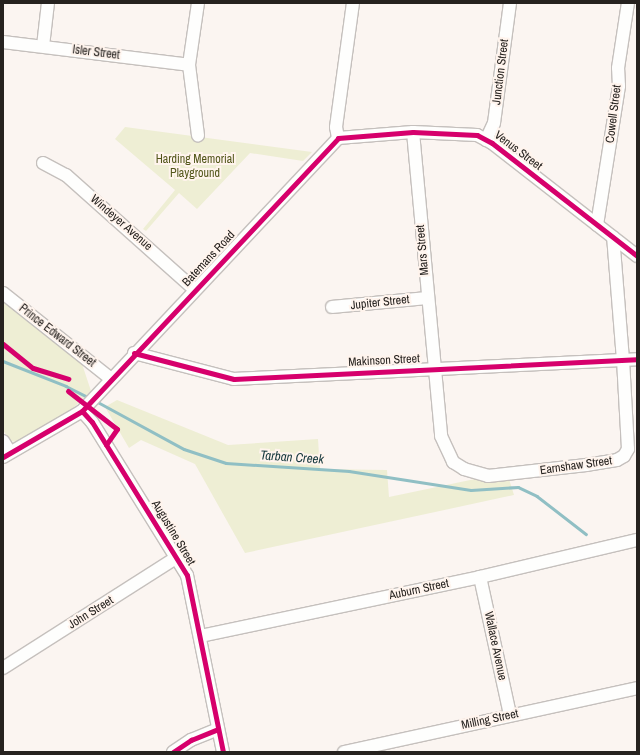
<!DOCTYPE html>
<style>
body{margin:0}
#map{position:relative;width:640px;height:755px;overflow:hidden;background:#fbf5f1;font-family:"Archivo Narrow",sans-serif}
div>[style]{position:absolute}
.green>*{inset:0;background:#eeeed4}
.stream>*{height:2.5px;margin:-1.25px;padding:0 1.25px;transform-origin:1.25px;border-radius:1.25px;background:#90bfc4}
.roads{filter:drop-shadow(1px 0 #c5c0bd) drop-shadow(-1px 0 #c5c0bd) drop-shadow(0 1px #c5c0bd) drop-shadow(0 -1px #c5c0bd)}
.minor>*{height:12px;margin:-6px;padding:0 6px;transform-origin:6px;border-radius:6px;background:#fefefd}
.cycleway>*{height:5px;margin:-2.5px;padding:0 2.5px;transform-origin:2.5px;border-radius:2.5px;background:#d6006c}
span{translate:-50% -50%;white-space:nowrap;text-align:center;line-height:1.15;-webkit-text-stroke:4px #fff4ed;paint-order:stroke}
.street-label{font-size:12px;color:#26221f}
.park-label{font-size:12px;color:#52561a}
.water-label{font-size:13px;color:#14373c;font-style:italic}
.frame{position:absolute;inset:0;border:4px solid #26221f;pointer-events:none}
</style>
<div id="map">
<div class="green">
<div style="clip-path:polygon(125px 127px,312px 152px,303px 161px,250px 153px,197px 209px,179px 193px,146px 231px,143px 229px,175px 190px,115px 139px)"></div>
<div style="clip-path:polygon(3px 300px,81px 361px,91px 391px,69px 412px,17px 442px,10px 441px,3px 430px)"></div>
<div style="clip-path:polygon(117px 400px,228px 445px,318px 439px,320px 469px,387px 470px,389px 497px,475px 479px,509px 479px,514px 495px,245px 553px,195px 464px,141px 440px,129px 448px,105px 407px)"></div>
</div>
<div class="stream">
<div style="left:3px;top:361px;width:68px;rotate:21.6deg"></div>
<div style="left:66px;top:386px;width:27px;rotate:27deg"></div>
<div style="left:96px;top:401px;width:100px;rotate:28.6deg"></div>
<div style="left:184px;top:449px;width:44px;rotate:18.4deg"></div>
<div style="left:226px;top:463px;width:123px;rotate:3.7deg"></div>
<div style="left:349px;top:471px;width:123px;rotate:8.9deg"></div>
<div style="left:471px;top:490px;width:47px;rotate:-3.7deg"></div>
<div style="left:518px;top:487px;width:21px;rotate:25deg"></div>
<div style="left:537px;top:496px;width:62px;rotate:37.8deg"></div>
</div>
<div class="roads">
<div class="minor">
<div style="left:198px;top:3px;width:63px;rotate:98.3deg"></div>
<div style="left:189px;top:65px;width:71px;rotate:82.7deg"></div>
<div style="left:3px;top:42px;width:187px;rotate:7deg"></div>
<div style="left:43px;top:46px;width:43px;rotate:-83.4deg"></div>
<div style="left:413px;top:132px;width:305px;rotate:84.7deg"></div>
<div style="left:441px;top:436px;width:29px;rotate:65deg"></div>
<div style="left:453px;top:462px;width:13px;rotate:32deg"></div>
<div style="left:464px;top:469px;width:25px;rotate:16deg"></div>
<div style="left:488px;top:476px;width:99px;rotate:-6.4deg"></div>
<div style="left:586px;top:465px;width:31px;rotate:-9deg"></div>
<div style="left:617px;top:460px;width:8px;rotate:-30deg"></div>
<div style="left:624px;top:456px;width:8px;rotate:-60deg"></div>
<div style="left:628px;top:449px;width:89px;rotate:-93.2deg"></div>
<div style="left:623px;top:360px;width:123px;rotate:-94.6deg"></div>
<div style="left:338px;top:138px;width:11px;rotate:-100deg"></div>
<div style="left:336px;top:127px;width:125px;rotate:-82.2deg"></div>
<div style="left:486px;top:140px;width:19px;rotate:-65deg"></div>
<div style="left:494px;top:123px;width:121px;rotate:-82.4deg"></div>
<div style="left:43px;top:163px;width:26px;rotate:28deg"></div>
<div style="left:66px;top:175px;width:171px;rotate:41.7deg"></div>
<div style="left:597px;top:225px;width:141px;rotate:-81deg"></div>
<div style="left:619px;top:86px;width:18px;rotate:-93deg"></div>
<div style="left:618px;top:68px;width:66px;rotate:-81.3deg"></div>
<div style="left:3px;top:293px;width:137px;rotate:38.5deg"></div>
<div style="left:332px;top:307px;width:95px;rotate:-5.4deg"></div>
<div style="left:134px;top:353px;width:103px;rotate:14.6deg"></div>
<div style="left:234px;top:379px;width:403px;rotate:-2.8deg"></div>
<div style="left:82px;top:411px;width:15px;rotate:48deg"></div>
<div style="left:92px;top:422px;width:180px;rotate:58.2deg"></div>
<div style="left:187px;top:575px;width:181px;rotate:78.5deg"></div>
<div style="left:3px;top:441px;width:13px;rotate:58deg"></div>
<div style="left:3px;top:457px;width:91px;rotate:-30.2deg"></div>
<div style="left:82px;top:411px;width:374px;rotate:-46.8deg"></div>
<div style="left:338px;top:138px;width:75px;rotate:-4.6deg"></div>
<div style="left:413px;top:132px;width:64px;rotate:2.7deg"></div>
<div style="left:477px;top:135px;width:17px;rotate:28deg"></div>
<div style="left:492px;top:143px;width:184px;rotate:37.9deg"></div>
<div style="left:480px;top:577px;width:141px;rotate:77.7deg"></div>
<div style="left:201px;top:636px;width:285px;rotate:-11.9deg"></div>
<div style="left:480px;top:577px;width:161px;rotate:-13.3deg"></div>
<div style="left:3px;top:668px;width:206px;rotate:-32.5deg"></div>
<div style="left:173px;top:752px;width:22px;rotate:-34deg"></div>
<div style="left:191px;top:740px;width:29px;rotate:-22deg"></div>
<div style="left:344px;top:752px;width:300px;rotate:-12.3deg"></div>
</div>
</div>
<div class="cycleway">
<div style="left:3px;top:344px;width:38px;rotate:39deg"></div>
<div style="left:33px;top:368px;width:37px;rotate:17deg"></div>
<div style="left:134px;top:353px;width:103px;rotate:14.6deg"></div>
<div style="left:234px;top:379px;width:403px;rotate:-2.8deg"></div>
<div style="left:68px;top:391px;width:62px;rotate:37.8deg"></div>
<div style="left:117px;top:429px;width:19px;rotate:125deg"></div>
<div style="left:82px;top:411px;width:15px;rotate:48deg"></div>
<div style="left:92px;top:422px;width:180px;rotate:58.2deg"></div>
<div style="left:187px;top:575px;width:181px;rotate:78.5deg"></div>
<div style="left:3px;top:457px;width:91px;rotate:-30.2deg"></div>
<div style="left:82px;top:411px;width:374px;rotate:-46.8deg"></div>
<div style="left:338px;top:138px;width:75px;rotate:-4.6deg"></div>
<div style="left:413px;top:132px;width:64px;rotate:2.7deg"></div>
<div style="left:477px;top:135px;width:17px;rotate:28deg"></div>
<div style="left:492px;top:143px;width:184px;rotate:37.9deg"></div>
<div style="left:173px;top:752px;width:22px;rotate:-34deg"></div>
<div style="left:191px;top:740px;width:29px;rotate:-22deg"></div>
</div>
<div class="street-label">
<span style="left:96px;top:53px;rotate:7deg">Isler Street</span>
<span style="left:501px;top:72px;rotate:-83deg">Junction Street</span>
<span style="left:614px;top:114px;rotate:-83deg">Cowell Street</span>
<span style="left:518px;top:151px;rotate:37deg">Venus Street</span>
<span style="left:121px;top:223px;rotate:41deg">Windeyer Avenue</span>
<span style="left:423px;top:250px;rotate:-95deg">Mars Street</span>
<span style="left:209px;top:259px;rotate:-47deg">Batemans Road</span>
<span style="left:380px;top:303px;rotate:-6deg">Jupiter Street</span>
<span style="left:57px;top:336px;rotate:38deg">Prince Edward Street</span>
<span style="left:384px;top:361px;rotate:-3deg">Makinson Street</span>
<span style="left:576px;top:466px;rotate:-8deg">Earnshaw Street</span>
<span style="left:173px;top:533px;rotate:59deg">Augustine Street</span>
<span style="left:419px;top:590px;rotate:-12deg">Auburn Street</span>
<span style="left:91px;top:613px;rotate:-32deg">John Street</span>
<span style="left:495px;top:646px;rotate:78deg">Wallace Avenue</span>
<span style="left:490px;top:720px;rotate:-12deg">Milling Street</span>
</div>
<div class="park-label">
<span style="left:195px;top:167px">Harding Memorial<br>Playground</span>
</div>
<div class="water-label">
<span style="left:292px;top:458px;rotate:4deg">Tarban Creek</span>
</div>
<div class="frame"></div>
</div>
